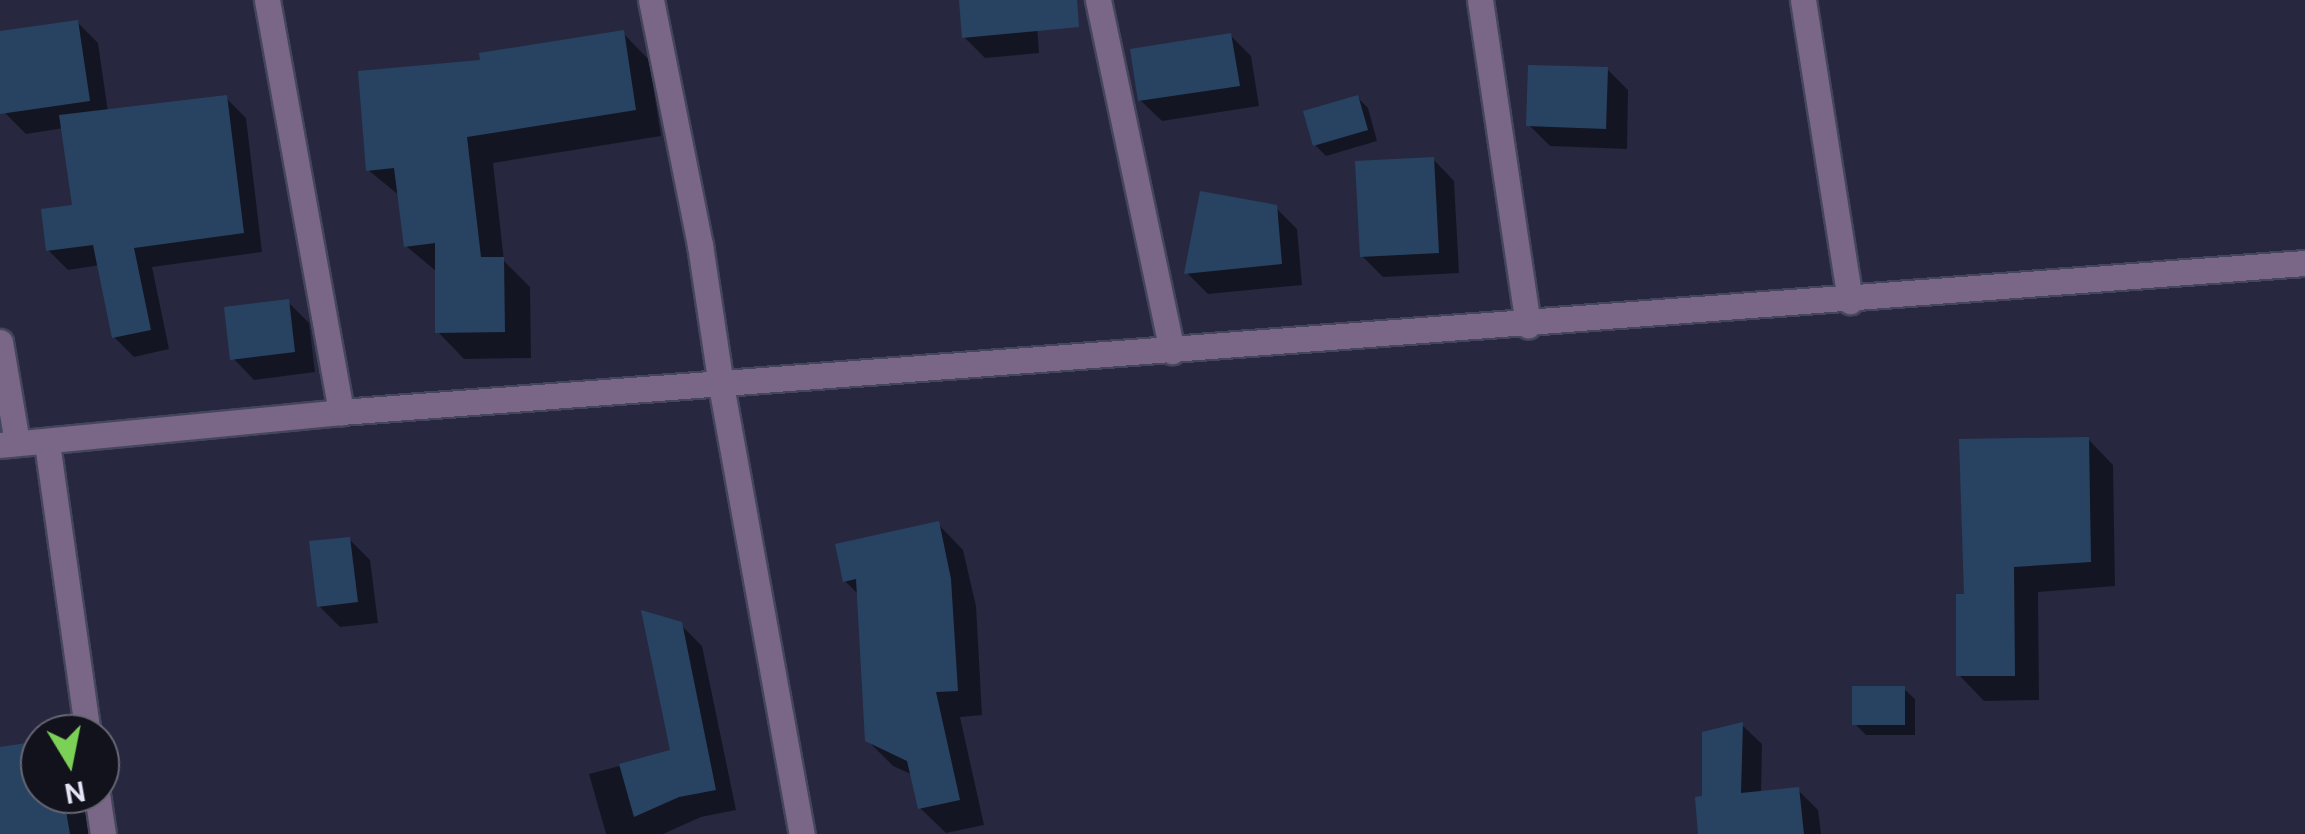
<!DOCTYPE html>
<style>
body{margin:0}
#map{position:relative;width:2305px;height:834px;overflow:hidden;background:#272840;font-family:"DM Sans",sans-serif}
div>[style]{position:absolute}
.shadow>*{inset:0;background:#0007}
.building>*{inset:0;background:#284361}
.roads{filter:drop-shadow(2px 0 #45465d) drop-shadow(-2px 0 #45465d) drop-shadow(0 2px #45465d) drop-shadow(0 -2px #45465d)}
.minor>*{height:25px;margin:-12.5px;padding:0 12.5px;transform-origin:12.5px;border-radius:12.5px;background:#7a6788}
span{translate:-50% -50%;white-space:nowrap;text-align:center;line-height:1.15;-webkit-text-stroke:10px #12121d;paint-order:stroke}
.north{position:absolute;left:20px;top:714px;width:100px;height:100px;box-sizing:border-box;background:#12121d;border:2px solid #666673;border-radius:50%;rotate:170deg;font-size:28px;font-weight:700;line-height:40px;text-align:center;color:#e3e5f5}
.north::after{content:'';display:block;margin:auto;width:35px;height:45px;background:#7bd155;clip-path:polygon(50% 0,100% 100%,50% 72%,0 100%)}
</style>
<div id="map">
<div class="shadow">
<div style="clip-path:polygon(961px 0,1024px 0,1036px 12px,1039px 53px,985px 58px,964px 37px)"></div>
<div style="clip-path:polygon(77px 22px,98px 43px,108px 112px,226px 98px,246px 118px,262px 252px,152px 267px,169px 349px,134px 357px,114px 337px,100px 265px,68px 270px,48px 250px,75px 207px,64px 128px,26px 134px,4px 112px,0 34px)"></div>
<div style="clip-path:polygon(623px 33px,649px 60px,661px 136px,493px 163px,504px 261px,530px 287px,531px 358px,464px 359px,438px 332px,437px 272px,406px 246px,400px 196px,368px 170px,482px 62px)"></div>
<div style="clip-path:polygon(1230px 35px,1251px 56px,1259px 106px,1162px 121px,1140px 100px)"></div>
<div style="clip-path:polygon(1607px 69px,1628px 90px,1627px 149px,1550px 146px,1529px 125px)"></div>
<div style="clip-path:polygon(1358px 98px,1368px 108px,1377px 141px,1326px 156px,1315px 145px)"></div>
<div style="clip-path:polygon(1433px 159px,1454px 181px,1459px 273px,1383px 277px,1362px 256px)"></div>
<div style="clip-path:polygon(1275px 207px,1297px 229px,1302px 285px,1208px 294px,1187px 273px)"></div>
<div style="clip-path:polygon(288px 302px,309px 323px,315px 372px,254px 380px,233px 358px)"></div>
<div style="clip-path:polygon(2088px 439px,2113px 465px,2115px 586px,2038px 592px,2039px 700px,1984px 701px,1959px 675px,1966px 596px)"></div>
<div style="clip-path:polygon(938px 524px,963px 550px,976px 606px,982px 715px,960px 717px,984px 825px,946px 833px,920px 808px,913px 775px,893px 766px,867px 740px,859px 595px,845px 581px)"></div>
<div style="clip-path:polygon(349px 539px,370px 560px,378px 623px,340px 627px,319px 606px)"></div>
<div style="clip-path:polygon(680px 624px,702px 646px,736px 810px,701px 817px,663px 834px,606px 834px,589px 774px,673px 752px)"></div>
<div style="clip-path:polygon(1904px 689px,1915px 699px,1915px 735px,1866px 735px,1855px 724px)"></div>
<div style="clip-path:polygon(1742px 725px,1762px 744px,1761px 793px,1798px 790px,1818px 810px,1821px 834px,1700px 834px,1704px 799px)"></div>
<div style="clip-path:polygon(40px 743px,40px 794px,85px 794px,91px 834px,0 834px,0 750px)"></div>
</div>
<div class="building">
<div style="clip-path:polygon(959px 0,1077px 0,1079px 27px,962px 38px)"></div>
<div style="clip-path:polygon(78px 20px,90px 101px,0 114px,0 31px)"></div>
<div style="clip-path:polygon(624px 30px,636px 110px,467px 137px,481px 257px,504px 257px,505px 332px,435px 333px,435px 243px,404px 247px,394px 168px,366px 171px,358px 71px,480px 60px,479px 53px)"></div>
<div style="clip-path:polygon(1231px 33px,1240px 86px,1138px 101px,1130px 49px)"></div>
<div style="clip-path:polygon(1528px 65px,1608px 67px,1606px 129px,1526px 126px)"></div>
<div style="clip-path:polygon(227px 95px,244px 233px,134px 248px,151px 330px,112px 338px,93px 245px,46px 251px,41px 209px,72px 205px,59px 115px)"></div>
<div style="clip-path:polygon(1358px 95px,1368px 130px,1313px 146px,1303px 111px)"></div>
<div style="clip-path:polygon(1434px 157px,1439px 253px,1360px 257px,1355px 161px)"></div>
<div style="clip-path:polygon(1200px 191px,1277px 205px,1282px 264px,1184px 274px)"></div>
<div style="clip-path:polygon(289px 299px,295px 352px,230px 360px,224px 307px)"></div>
<div style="clip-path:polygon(2089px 437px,2091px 562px,2014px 567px,2015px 676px,1956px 676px,1956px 594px,1964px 594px,1959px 439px)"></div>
<div style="clip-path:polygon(939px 521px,951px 579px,958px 691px,936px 692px,960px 800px,918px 809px,907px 761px,865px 741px,856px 579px,843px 582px,835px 544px)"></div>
<div style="clip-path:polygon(350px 537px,358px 602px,317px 607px,309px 541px)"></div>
<div style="clip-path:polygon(641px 610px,682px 622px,716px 790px,679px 797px,634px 817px,619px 764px,670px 750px)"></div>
<div style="clip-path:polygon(1852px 686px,1905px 686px,1905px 725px,1852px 725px)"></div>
<div style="clip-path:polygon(1743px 722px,1741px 793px,1799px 787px,1804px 834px,1698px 834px,1695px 797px,1702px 796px,1702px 732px)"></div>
<div style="clip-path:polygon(40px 741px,40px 794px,63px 794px,70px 834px,0 834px,0 747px)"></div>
</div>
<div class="roads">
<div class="minor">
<div style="left:267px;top:0;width:419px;rotate:79.8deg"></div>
<div style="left:651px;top:0;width:250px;rotate:78.7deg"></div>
<div style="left:700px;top:245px;width:142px;rotate:81.5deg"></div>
<div style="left:721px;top:385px;width:456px;rotate:79.8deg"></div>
<div style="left:1098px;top:0;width:359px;rotate:78.1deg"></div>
<div style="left:1480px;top:0;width:329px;rotate:81.6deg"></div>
<div style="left:1803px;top:0;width:305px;rotate:81.1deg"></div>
<div style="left:0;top:342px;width:101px;rotate:80.4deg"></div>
<div style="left:47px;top:443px;width:294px;rotate:82deg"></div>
<div style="left:0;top:445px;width:343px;rotate:-5.5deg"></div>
<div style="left:341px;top:412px;width:1970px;rotate:-4.34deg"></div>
<div style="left:97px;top:794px;width:40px;rotate:81.5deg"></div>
</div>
</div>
<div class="north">N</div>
</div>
